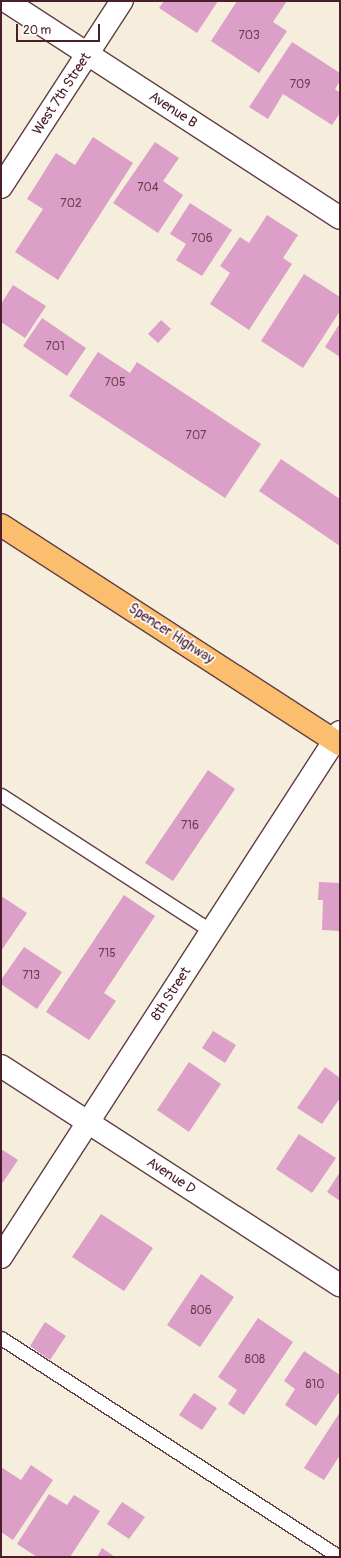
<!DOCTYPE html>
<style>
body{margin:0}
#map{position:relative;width:341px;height:1558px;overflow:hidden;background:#f5eedc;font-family:Pangolin,sans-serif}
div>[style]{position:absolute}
.building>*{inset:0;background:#dc9fc7}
.roads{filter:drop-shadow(1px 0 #643e46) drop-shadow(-1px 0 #643e46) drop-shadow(0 1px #643e46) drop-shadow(0 -1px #643e46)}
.service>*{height:13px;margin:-6.5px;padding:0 6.5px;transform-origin:6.5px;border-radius:6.5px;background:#fff}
.minor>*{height:22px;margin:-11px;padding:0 11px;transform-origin:11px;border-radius:11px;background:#fff}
.tertiary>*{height:22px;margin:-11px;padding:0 11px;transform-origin:11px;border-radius:11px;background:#fff}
.primary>*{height:22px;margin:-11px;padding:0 11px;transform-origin:11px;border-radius:11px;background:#fbbe6e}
span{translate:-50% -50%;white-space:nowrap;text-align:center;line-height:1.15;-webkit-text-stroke:3.5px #fff;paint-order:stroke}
.number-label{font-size:12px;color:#6e3f52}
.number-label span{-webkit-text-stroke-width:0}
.street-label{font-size:14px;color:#4a1f2b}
.frame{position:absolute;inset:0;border:2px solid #4a1f2b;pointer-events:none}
.scale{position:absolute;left:16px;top:24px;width:84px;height:18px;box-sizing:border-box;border:2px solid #4a1f2b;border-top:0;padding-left:5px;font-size:12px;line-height:14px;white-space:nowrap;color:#4a1f2b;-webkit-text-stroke:3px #fff;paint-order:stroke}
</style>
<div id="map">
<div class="building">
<div style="clip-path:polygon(164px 1px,218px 1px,197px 33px,159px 8px)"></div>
<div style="clip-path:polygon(237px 1px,287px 1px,273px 22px,287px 31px,259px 73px,211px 41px)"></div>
<div style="clip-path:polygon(292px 42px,340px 73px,340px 81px,335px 89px,340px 93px,340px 113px,332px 125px,283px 94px,268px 119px,249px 107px)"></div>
<div style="clip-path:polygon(93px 137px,133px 163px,58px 280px,15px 252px,43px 209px,27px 199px,56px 153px,75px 165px)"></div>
<div style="clip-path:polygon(155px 142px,179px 158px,163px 181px,183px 195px,158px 233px,113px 203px)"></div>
<div style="clip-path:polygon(190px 203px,232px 230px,202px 276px,176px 260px,186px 244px,170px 234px)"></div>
<div style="clip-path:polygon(267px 215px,298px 235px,283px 258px,292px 264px,249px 330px,210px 304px,230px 273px,220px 266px,240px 237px,249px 243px)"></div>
<div style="clip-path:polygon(304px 274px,340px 297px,340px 311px,303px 368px,261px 341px)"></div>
<div style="clip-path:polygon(13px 285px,46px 306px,25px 338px,1px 322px,1px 304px)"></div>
<div style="clip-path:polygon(42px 318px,86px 348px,67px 376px,23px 346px)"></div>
<div style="clip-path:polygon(161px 320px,171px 329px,158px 343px,148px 334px)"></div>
<div style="clip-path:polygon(340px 323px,340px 357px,325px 347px)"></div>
<div style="clip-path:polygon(98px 352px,130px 373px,137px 362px,261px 444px,225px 498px,69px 396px)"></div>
<div style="clip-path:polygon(281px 459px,340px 499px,340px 546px,259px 491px)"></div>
<div style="clip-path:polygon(208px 770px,235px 789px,173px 881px,145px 863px)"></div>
<div style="clip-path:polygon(319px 882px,340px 883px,340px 931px,322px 930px,323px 900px,318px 900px)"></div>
<div style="clip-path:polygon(124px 895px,155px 916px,104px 993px,116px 1001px,89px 1040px,46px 1012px)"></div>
<div style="clip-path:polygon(1px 896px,27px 913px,1px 951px)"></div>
<div style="clip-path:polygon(24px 947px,62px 972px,37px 1009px,1px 984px,1px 980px)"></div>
<div style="clip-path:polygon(213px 1031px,236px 1045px,225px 1063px,202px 1048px)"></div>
<div style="clip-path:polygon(189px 1062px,221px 1084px,189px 1132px,157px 1110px)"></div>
<div style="clip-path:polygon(325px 1067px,340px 1078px,340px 1098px,322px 1124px,297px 1108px)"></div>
<div style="clip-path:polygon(299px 1134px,336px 1158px,312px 1193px,276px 1169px)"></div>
<div style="clip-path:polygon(1px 1149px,18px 1160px,1px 1185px)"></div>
<div style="clip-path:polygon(340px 1172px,340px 1201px,327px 1192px)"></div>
<div style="clip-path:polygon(101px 1214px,153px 1248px,124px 1291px,72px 1257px)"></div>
<div style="clip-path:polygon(201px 1274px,234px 1297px,200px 1347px,167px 1325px)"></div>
<div style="clip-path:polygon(258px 1318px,293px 1342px,244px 1415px,228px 1404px,237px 1390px,218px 1377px)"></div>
<div style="clip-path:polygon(45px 1322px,66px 1336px,50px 1360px,30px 1346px)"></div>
<div style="clip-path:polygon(304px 1351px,340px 1375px,340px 1391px,316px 1426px,285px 1405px,295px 1389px,284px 1381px)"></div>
<div style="clip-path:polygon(194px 1393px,217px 1408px,202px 1430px,179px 1415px)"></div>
<div style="clip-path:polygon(340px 1412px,340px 1455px,324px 1480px,304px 1468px)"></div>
<div style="clip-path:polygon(31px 1465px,53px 1480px,13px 1540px,1px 1532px,1px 1467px,21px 1480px)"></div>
<div style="clip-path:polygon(49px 1494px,67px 1505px,74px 1495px,100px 1511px,70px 1557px,37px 1557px,17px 1544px)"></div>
<div style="clip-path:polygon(122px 1502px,145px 1517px,129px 1539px,107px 1524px)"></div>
<div style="clip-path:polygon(102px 1548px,115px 1557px,97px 1557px)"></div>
</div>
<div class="roads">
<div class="service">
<div style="left:1px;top:795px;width:250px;rotate:32.9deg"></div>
<div style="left:1px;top:1338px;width:403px;rotate:32.9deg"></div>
</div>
<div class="minor">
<div style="left:6px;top:1px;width:398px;rotate:33deg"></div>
<div style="left:1px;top:187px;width:222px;rotate:-57deg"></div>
<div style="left:1px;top:1066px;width:404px;rotate:32.9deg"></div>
</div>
<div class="tertiary">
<div style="left:1px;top:1257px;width:625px;rotate:-57.15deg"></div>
</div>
<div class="primary">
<div style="left:1px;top:525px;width:404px;rotate:32.9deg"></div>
</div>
</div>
<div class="number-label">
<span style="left:249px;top:36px">703</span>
<span style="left:300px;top:85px">709</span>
<span style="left:148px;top:188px">704</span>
<span style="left:71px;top:204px">702</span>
<span style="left:202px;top:239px">706</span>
<span style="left:55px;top:347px">701</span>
<span style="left:115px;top:383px">705</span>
<span style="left:196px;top:436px">707</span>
<span style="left:190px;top:826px">716</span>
<span style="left:107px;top:954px">715</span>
<span style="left:31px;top:976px">713</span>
<span style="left:201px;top:1311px">806</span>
<span style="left:255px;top:1360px">808</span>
<span style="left:315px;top:1385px">810</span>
</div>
<div class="street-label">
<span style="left:62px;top:94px;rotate:-57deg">West 7th Street</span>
<span style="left:173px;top:110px;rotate:33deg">Avenue B</span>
<span style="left:171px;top:634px;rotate:33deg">Spencer Highway</span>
<span style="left:171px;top:994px;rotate:-57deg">8th Street</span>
<span style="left:171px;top:1176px;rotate:33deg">Avenue D</span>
</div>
<div class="frame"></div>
<div class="scale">20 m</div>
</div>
